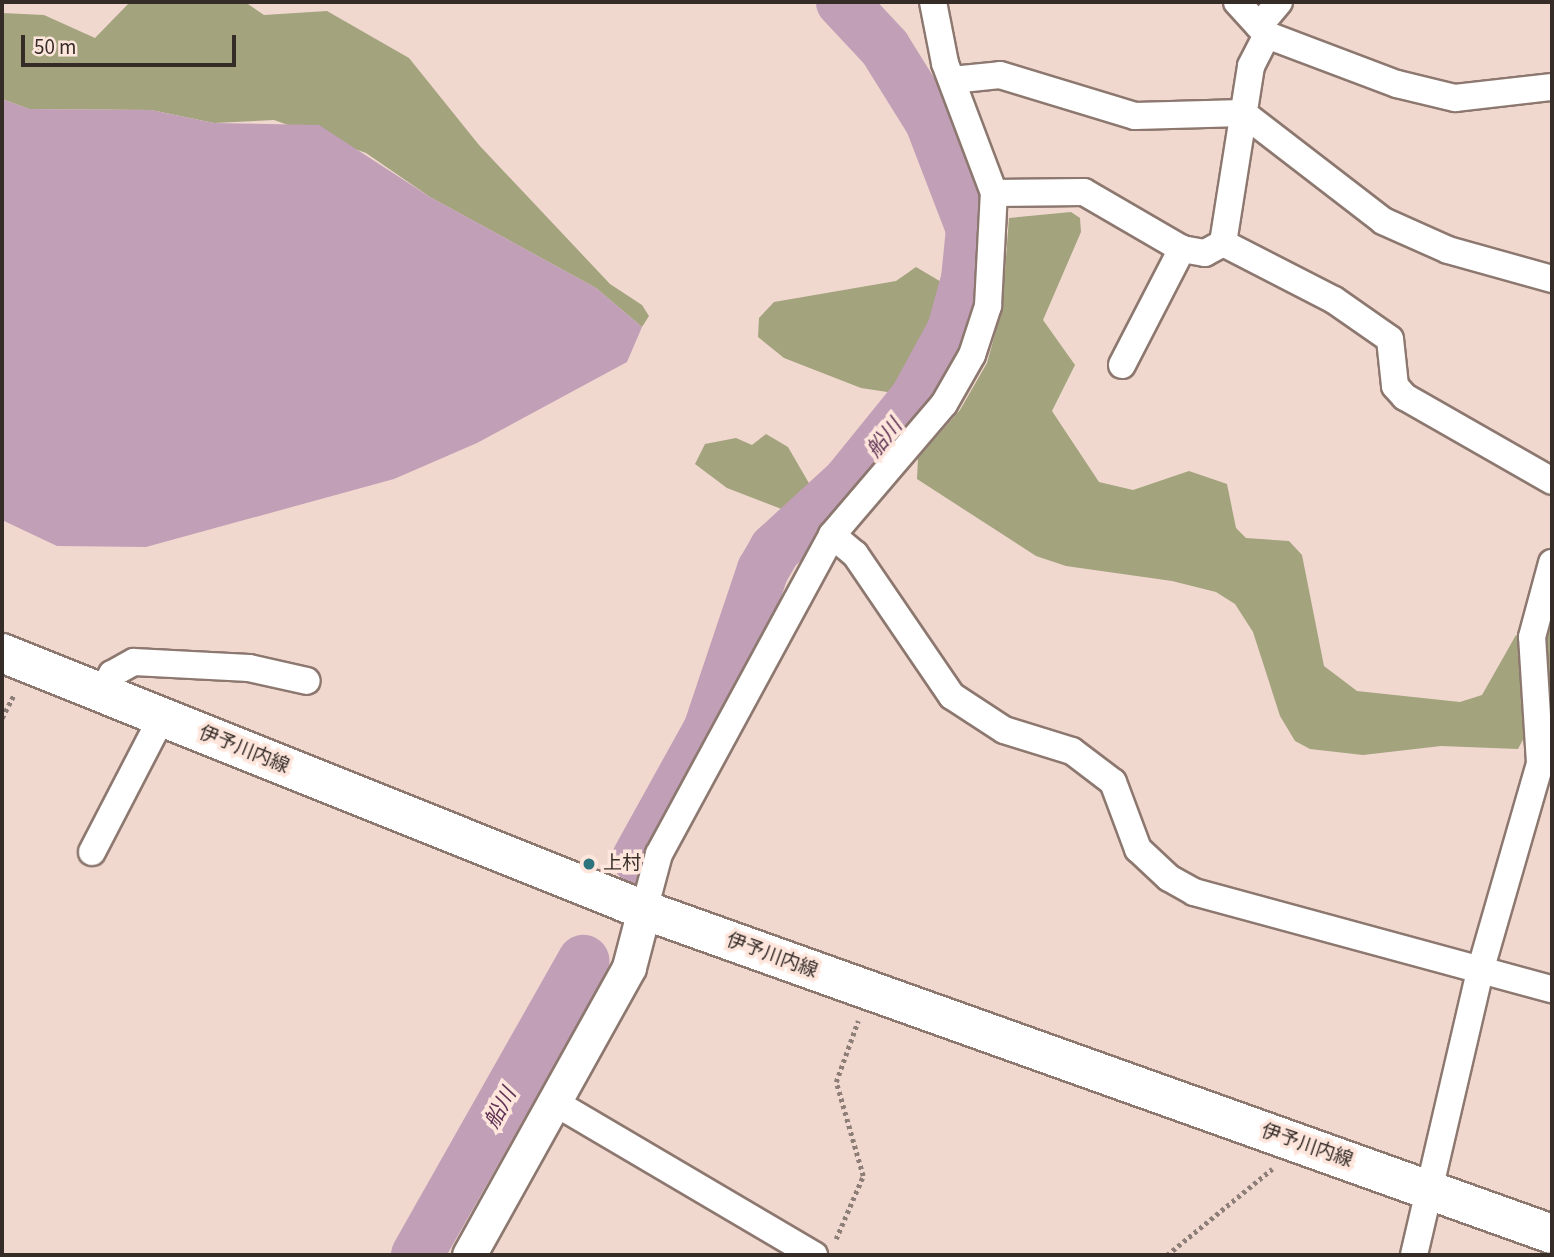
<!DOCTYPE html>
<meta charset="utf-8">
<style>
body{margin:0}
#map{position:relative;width:1554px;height:1257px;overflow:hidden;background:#f0d8cf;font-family:"Source Sans 3","Noto Sans JP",sans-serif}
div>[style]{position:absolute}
.forest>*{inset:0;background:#a3a37e}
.water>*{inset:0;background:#c19fb7}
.river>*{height:52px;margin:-26px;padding:0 26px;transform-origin:26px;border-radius:26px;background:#c19fb7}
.path>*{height:4.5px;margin-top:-2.25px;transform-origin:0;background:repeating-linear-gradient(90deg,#8e7e78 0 3.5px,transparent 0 7px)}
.roads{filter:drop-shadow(2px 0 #8d7870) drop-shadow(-2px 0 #8d7870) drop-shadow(0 2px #8d7870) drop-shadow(0 -2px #8d7870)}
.minor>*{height:26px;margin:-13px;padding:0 13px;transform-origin:13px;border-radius:13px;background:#fff}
.tertiary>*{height:33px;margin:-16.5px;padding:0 16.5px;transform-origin:16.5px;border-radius:16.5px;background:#fff}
.primary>*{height:38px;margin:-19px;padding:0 19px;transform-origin:19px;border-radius:19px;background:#fff}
.dots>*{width:19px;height:19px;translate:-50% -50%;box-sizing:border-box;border:4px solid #fee6dc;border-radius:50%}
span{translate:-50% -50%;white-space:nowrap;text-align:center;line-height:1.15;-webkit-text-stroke:7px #fee6dc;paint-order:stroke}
.street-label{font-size:19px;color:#352c28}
.poi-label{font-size:19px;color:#352c28}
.left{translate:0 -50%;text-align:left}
.water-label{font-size:21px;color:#5e3153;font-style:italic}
.frame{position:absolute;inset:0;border:4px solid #352c28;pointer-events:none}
.scale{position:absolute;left:21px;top:35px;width:215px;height:32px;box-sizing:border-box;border:4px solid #352c28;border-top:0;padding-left:9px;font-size:21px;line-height:24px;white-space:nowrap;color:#352c28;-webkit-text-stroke:5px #fee6dc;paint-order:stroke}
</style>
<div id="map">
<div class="forest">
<div style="clip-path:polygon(130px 2px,245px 2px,264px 15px,327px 11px,409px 58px,479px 145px,610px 284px,642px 305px,649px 316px,642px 327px,596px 288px,430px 197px,366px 153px,274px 120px,214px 123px,151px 110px,29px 109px,2px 99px,2px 13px,44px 15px,95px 38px)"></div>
<div style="clip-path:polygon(1071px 212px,1080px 218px,1081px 232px,1043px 320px,1075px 365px,1052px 411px,1099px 482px,1133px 490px,1189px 471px,1227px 484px,1236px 528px,1246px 538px,1289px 541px,1302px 555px,1324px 666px,1357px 691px,1460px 702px,1482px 695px,1516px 635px,1523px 640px,1526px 734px,1518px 749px,1441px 746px,1363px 755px,1310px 749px,1295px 741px,1280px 716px,1253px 632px,1235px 604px,1216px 592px,1172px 581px,1066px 566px,1036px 556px,917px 479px,918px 458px,960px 410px,987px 363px,1002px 309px,1009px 218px)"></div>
<div style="clip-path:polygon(916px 267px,943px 283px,945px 297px,923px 352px,894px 393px,861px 388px,784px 358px,758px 337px,759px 318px,774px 302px,896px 281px)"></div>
<div style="clip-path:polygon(766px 434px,788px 447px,810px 485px,784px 510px,727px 488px,695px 464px,705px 444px,736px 438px,752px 445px)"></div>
<div style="clip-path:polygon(1552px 615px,1552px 724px,1546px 641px)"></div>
</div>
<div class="water">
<div style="clip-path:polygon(2px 99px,29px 109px,151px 110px,214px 123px,319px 125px,430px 197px,596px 288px,642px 327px,627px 362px,477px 443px,394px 479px,146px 547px,57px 546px,2px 520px)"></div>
</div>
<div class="river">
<div style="left:638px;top:858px;width:146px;rotate:-61deg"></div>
<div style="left:709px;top:730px;width:169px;rotate:-71.4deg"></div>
<div style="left:763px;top:570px;width:24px;rotate:-60deg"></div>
<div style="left:775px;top:549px;width:99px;rotate:-42.5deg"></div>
<div style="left:848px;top:482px;width:108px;rotate:-51deg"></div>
<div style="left:916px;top:398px;width:77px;rotate:-61.4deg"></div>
<div style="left:953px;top:330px;width:53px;rotate:-74.6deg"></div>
<div style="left:967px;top:279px;width:50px;rotate:-84.3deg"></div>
<div style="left:972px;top:229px;width:115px;rotate:-111deg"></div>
<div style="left:931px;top:122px;width:87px;rotate:-121.9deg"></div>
<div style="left:885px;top:48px;width:63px;rotate:-133.1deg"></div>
<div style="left:417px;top:1255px;width:338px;rotate:-60.5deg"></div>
</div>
<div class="path">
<div style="left:2px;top:718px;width:27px;rotate:-63deg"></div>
<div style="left:836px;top:1239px;width:69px;rotate:-66.8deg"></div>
<div style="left:863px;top:1176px;width:98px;rotate:-106deg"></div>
<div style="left:836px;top:1082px;width:65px;rotate:-70.2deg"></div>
<div style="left:1167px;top:1255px;width:136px;rotate:-39.3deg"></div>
</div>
<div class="roads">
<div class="minor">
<div style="left:1237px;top:2px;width:45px;rotate:47.7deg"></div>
<div style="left:1267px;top:35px;width:139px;rotate:20.7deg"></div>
<div style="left:1397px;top:84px;width:60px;rotate:13.6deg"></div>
<div style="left:1455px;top:98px;width:98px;rotate:-6.5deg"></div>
<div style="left:1259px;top:26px;width:31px;rotate:-50deg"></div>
<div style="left:952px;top:80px;width:48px;rotate:-5.9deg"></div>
<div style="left:1000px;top:75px;width:141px;rotate:16.9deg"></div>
<div style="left:1135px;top:116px;width:108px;rotate:-1.6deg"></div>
<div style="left:1243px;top:113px;width:177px;rotate:37.6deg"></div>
<div style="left:1383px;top:221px;width:71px;rotate:24deg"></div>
<div style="left:1448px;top:250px;width:108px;rotate:15.6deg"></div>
<div style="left:994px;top:193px;width:90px;rotate:-0.6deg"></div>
<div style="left:1084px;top:192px;width:113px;rotate:30.2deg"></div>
<div style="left:1182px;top:249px;width:23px;rotate:10deg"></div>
<div style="left:1205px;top:253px;width:21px;rotate:-29deg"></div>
<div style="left:1223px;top:243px;width:125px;rotate:27.2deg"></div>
<div style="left:1334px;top:300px;width:68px;rotate:34.9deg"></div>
<div style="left:1390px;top:339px;width:47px;rotate:83.9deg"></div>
<div style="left:1395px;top:386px;width:15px;rotate:48deg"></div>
<div style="left:1405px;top:397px;width:169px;rotate:29.7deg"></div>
<div style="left:1223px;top:243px;width:179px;rotate:-81deg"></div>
<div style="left:1251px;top:66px;width:35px;rotate:-63deg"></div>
<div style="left:1122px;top:365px;width:131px;rotate:-62.7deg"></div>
<div style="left:832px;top:535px;width:30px;rotate:40deg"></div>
<div style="left:855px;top:554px;width:172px;rotate:55.7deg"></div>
<div style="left:952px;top:696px;width:62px;rotate:33.2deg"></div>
<div style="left:1004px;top:730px;width:71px;rotate:17.2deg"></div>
<div style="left:1072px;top:751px;width:51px;rotate:37.1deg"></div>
<div style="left:1113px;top:782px;width:72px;rotate:69.5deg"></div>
<div style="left:1138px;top:849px;width:42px;rotate:43.1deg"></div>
<div style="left:1169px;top:878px;width:29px;rotate:29deg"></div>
<div style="left:1194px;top:892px;width:371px;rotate:15.2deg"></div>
<div style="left:103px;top:693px;width:21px;rotate:-65deg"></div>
<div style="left:112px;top:674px;width:25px;rotate:-29deg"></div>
<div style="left:134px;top:662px;width:115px;rotate:3deg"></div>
<div style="left:249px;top:668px;width:59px;rotate:12.6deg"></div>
<div style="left:92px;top:852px;width:152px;rotate:-62.6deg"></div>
<div style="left:644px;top:910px;width:58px;rotate:-75deg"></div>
<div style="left:659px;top:854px;width:363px;rotate:-61.5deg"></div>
<div style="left:832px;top:535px;width:172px;rotate:-49.5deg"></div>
<div style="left:944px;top:404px;width:56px;rotate:-60.3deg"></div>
<div style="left:972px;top:355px;width:52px;rotate:-71.9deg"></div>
<div style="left:988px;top:306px;width:113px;rotate:-87deg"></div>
<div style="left:994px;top:193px;width:139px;rotate:-110.7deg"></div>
<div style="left:945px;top:63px;width:62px;rotate:-101.1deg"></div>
<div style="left:554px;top:1102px;width:302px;rotate:30.5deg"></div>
<div style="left:1414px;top:1255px;width:295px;rotate:-76.9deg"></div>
<div style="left:1481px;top:968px;width:213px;rotate:-73.9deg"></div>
<div style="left:1540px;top:763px;width:126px;rotate:-93.6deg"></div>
<div style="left:1532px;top:637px;width:77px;rotate:-74.9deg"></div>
</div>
<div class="tertiary">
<div style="left:469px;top:1255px;width:329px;rotate:-60.9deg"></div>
<div style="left:629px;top:967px;width:59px;rotate:-75.3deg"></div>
</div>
<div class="primary">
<div style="left:2px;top:653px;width:692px;rotate:21.82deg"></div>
<div style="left:644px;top:910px;width:964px;rotate:19.64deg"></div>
</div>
</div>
<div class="dots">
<div style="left:589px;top:864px;background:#2d757e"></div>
</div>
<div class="street-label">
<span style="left:244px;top:750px;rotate:22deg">伊予川内線</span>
<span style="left:772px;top:956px;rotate:20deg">伊予川内線</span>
<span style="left:1307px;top:1146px;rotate:19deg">伊予川内線</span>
</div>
<div class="poi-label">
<span class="left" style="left:603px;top:864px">上村</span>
</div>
<div class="water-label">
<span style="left:884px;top:438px;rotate:-51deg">船川</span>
<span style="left:500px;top:1108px;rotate:-61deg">船川</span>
</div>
<div class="frame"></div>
<div class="scale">50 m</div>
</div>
